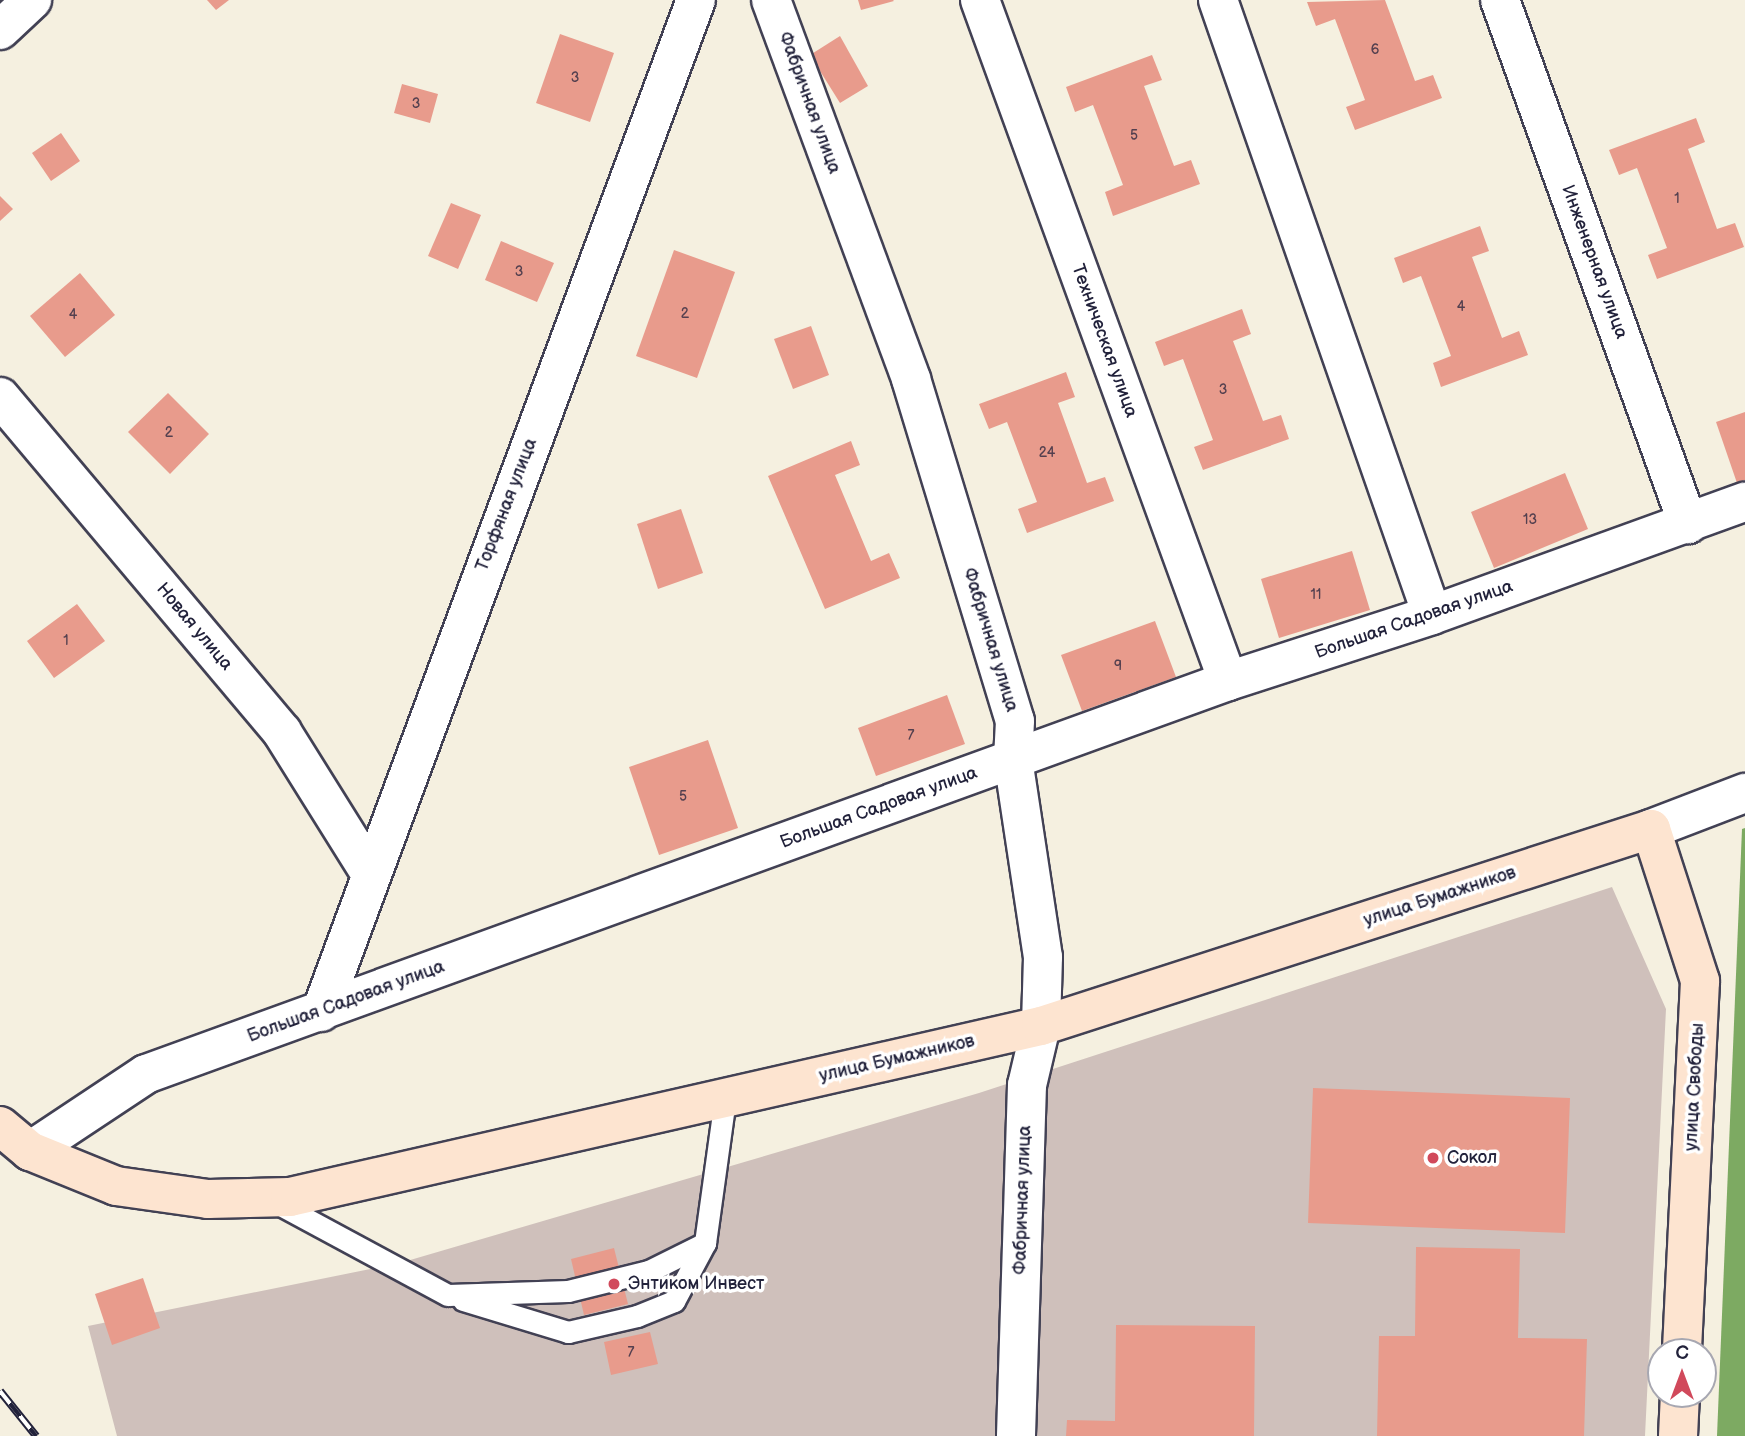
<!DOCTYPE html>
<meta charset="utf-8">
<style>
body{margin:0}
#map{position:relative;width:1745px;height:1436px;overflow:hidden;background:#f5f0e0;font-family:"Balsamiq Sans",sans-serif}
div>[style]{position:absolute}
.industrial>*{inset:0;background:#cfc0bb}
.forest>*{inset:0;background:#7daa62}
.building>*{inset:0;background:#e89b8c}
.roads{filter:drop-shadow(2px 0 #424154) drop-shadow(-2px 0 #424154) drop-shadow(0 2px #424154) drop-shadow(0 -2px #424154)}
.service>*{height:21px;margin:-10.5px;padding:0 10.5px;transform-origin:10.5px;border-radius:10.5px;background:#fff}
.minor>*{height:38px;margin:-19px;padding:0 19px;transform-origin:19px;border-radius:19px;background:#fff}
.tertiary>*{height:38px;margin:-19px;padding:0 19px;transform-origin:19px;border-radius:19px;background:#fff}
.secondary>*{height:38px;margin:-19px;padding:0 19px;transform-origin:19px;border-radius:19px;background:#fde4d0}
.rail>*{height:8px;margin-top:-4px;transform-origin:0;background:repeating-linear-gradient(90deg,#fff 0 16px,#22223b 0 32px);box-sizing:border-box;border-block:2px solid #22223b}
.dots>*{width:19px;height:19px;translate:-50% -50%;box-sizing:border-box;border:4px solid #fff;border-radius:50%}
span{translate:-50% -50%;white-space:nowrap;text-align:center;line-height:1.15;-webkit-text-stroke:7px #fff;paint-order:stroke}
.number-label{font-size:14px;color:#54404f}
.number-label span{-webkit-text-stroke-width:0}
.street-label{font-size:18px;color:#22223b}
.poi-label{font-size:18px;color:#22223b}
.left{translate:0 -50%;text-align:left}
.north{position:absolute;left:1647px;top:1338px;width:70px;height:70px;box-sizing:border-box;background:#fff;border:2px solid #a7a7b1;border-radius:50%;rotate:0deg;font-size:19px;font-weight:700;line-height:28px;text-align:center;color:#22223b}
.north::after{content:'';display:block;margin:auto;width:24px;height:32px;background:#d1495b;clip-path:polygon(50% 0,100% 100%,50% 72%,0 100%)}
</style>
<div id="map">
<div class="industrial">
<div style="clip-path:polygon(1612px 887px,1666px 1009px,1645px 1436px,117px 1436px,88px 1326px,400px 1263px,979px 1093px)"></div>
</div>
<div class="forest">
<div style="clip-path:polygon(1745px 828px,1745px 1436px,1717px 1436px,1742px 829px)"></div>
</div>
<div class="building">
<div style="clip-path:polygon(207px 0,229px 0,216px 10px)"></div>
<div style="clip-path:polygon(858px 0,893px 0,894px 1px,861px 10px)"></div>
<div style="clip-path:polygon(1385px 0,1415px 81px,1433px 75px,1442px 98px,1355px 130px,1346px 107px,1365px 100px,1335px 19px,1316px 26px,1307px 2px)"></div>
<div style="clip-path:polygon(560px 34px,614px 53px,590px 122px,536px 103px)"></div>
<div style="clip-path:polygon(840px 36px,868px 86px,840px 103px,810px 55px)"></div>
<div style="clip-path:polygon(1152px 55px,1162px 80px,1144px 86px,1174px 166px,1191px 160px,1200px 184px,1113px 216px,1105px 192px,1123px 185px,1093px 105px,1075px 112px,1066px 87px)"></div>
<div style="clip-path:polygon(402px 84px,438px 94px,430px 123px,394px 113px)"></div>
<div style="clip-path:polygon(1696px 118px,1705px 142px,1688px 149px,1717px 229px,1735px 223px,1744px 247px,1657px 279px,1648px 255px,1667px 248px,1637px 168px,1619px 175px,1609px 150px)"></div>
<div style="clip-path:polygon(61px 133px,80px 161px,51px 181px,32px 153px)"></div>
<div style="clip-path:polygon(0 196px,13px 209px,0 221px)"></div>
<div style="clip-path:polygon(451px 203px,481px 215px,458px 269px,428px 256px)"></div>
<div style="clip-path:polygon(1480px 226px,1489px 251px,1472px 257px,1502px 338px,1519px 331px,1528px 355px,1441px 387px,1433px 363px,1451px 356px,1421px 276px,1403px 283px,1394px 258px)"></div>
<div style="clip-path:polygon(501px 241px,554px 263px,537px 302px,485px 280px)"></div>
<div style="clip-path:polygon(674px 250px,735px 272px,697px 378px,636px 356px)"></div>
<div style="clip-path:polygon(80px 273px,115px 315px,65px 357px,30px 316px)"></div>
<div style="clip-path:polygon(1242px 309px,1251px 334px,1233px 341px,1263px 421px,1281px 415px,1289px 439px,1203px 470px,1194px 447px,1213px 440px,1183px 359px,1164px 366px,1155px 342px)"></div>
<div style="clip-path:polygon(811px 326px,829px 375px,793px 389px,774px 339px)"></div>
<div style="clip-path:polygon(1066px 372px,1075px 397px,1058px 403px,1087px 483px,1105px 477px,1114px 501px,1027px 533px,1018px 509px,1037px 502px,1007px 422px,989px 429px,979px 404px)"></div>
<div style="clip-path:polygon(168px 393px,209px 434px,170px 474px,128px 432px)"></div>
<div style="clip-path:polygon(1745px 412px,1745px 480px,1737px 483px,1716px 422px)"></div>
<div style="clip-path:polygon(851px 441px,860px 465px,835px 475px,871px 561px,889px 553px,900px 578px,825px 609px,768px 476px)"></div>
<div style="clip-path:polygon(1565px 473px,1588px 529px,1494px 568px,1471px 512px)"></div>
<div style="clip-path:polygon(681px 509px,703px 573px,658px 589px,637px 524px)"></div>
<div style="clip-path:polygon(1352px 551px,1370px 610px,1279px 638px,1261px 579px)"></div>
<div style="clip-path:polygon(77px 604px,105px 641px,54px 678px,27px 641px)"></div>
<div style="clip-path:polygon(1155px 621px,1176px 677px,1082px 711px,1061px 655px)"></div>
<div style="clip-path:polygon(947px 695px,965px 744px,876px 776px,858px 728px)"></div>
<div style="clip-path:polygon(708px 740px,738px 828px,659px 855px,629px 767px)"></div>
<div style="clip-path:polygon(1313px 1088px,1570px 1098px,1565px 1233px,1308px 1223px)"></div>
<div style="clip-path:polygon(1416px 1247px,1520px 1249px,1518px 1338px,1587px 1339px,1584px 1436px,1377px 1436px,1379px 1336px,1415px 1336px)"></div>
<div style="clip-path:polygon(614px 1248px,628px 1304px,584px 1315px,571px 1259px)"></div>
<div style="clip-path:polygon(143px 1278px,160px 1328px,112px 1345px,95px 1294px)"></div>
<div style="clip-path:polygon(1116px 1325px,1255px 1326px,1254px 1436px,1066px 1436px,1067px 1420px,1115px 1421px)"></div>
<div style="clip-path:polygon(650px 1332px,658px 1364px,611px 1375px,604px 1342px)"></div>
</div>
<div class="roads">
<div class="service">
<div style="left:275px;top:1202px;width:196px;rotate:28.3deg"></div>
<div style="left:448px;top:1295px;width:120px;rotate:-1.9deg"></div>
<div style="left:568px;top:1291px;width:83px;rotate:-13.9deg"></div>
<div style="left:649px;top:1271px;width:63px;rotate:-26.6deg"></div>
<div style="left:705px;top:1243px;width:146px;rotate:-82.1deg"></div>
<div style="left:463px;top:1300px;width:110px;rotate:16.9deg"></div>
<div style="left:568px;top:1332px;width:71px;rotate:-13.1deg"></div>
<div style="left:637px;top:1316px;width:40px;rotate:-22deg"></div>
<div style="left:674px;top:1301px;width:66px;rotate:-61.9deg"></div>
</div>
<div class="minor">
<div style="left:771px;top:0;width:404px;rotate:69.7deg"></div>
<div style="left:911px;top:379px;width:357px;rotate:73.1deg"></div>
<div style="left:1015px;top:721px;width:38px;rotate:93deg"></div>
<div style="left:1013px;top:759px;width:200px;rotate:81.4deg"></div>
<div style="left:1043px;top:957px;width:69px;rotate:91.7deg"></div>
<div style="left:1041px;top:1026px;width:61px;rotate:103.3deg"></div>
<div style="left:1027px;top:1085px;width:351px;rotate:91.8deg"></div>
<div style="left:980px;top:0;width:725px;rotate:69.99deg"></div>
<div style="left:1218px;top:0;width:651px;rotate:70.81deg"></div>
<div style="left:1500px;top:0;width:557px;rotate:70.26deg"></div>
<div style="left:0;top:30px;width:44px;rotate:-43.2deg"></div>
<div style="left:0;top:397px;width:438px;rotate:49.9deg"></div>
<div style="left:282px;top:732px;width:164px;rotate:58deg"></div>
<div style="left:321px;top:1012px;width:1079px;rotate:-69.67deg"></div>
<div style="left:30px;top:1151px;width:139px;rotate:-33.6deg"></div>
<div style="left:146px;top:1074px;width:1151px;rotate:-19.96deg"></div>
<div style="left:1228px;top:681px;width:214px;rotate:-17.9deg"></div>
<div style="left:1432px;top:615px;width:333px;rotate:-19.9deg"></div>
</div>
<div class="tertiary">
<div style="left:1651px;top:829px;width:101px;rotate:-21deg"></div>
</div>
<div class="secondary">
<div style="left:0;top:1126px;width:39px;rotate:40deg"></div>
<div style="left:30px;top:1151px;width:93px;rotate:22.1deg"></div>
<div style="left:116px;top:1186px;width:93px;rotate:8deg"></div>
<div style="left:208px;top:1199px;width:82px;rotate:-1.4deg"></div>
<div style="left:290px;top:1197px;width:770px;rotate:-12.83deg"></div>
<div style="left:1041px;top:1026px;width:641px;rotate:-17.9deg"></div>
<div style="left:1651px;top:829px;width:160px;rotate:72.1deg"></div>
<div style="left:1700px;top:981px;width:371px;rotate:92.8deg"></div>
<div style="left:1678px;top:1436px;width:42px;rotate:-87.3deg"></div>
</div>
</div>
<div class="rail">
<div style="left:0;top:1391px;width:58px;rotate:51.3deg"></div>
</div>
<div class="dots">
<div style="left:1433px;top:1158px;background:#d1495b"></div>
<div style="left:614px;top:1284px;background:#d1495b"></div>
</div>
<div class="number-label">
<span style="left:1375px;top:50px">6</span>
<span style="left:575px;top:78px">3</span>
<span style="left:416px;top:104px">3</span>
<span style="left:1134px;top:136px">5</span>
<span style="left:1677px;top:199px">1</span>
<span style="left:519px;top:272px">3</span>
<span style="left:1461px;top:307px">4</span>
<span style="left:685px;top:314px">2</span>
<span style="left:73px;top:315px">4</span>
<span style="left:1223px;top:390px">3</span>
<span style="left:169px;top:433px">2</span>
<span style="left:1047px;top:453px">24</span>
<span style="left:1530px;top:520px">13</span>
<span style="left:1316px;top:595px">11</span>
<span style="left:66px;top:641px">1</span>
<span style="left:1118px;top:666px">9</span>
<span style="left:911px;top:736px">7</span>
<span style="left:683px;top:797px">5</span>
<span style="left:631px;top:1353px">7</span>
</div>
<div class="street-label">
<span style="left:809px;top:103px;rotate:70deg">Фабричная улица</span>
<span style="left:1594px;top:262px;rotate:70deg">Инженерная улица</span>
<span style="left:1104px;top:341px;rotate:70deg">Техническая улица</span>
<span style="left:507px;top:505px;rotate:-69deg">Торфяная улица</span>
<span style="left:1414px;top:620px;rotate:-19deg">Большая Садовая улица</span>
<span style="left:194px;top:627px;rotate:50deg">Новая улица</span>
<span style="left:990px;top:640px;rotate:73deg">Фабричная улица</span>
<span style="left:879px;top:808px;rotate:-20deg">Большая Садовая улица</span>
<span style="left:1440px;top:897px;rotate:-18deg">улица Бумажников</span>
<span style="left:346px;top:1002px;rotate:-20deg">Большая Садовая улица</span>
<span style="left:897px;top:1059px;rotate:-13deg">улица Бумажников</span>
<span style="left:1695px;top:1087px;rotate:-87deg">улица Свободы</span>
<span style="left:1023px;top:1200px;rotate:-88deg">Фабричная улица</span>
</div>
<div class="poi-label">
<span class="left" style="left:1447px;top:1158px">Сокол</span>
<span class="left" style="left:628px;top:1284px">Энтиком Инвест</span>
</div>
<div class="north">С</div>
</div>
